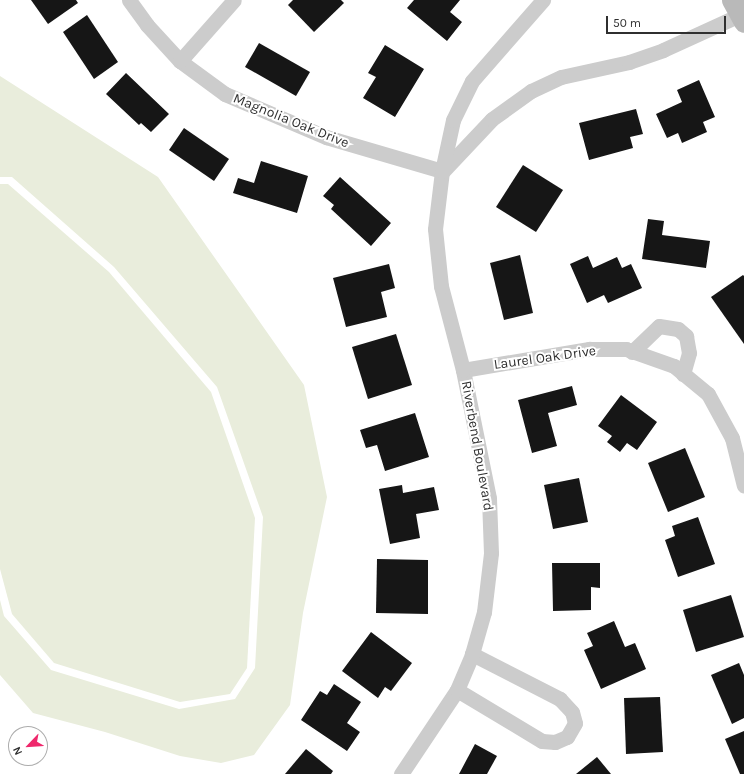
<!DOCTYPE html>
<style>
body{margin:0}
#map{position:relative;width:744px;height:774px;overflow:hidden;background:#fff;font-family:Karla,sans-serif}
div>[style]{position:absolute}
.green>*{inset:0;background:#e9eddc}
.building>*{inset:0;background:#161616}
.street>*{height:15px;margin:-7.5px;padding:0 7.5px;transform-origin:7.5px;border-radius:7.5px;background:#ccc}
.secondary>*{height:21px;margin:-10.5px;padding:0 10.5px;transform-origin:10.5px;border-radius:10.5px;background:#b9b9b9}
span{translate:-50% -50%;white-space:nowrap;text-align:center;line-height:1.15;-webkit-text-stroke:4px #fff;paint-order:stroke}
.street-label{font-size:14px;color:#2f2f2f}
.north{position:absolute;left:8px;top:726px;width:40px;height:40px;box-sizing:border-box;background:#fff;border:1px solid #acacac;border-radius:50%;rotate:245deg;font-size:11px;font-weight:700;line-height:16px;text-align:center;color:#2f2f2f}
.north::after{content:'';display:block;margin:auto;width:14px;height:18px;background:#ef286c;clip-path:polygon(50% 0,100% 100%,50% 72%,0 100%)}
.scale{position:absolute;left:606px;top:16px;width:120px;height:18px;box-sizing:border-box;border:2px solid #2f2f2f;border-top:0;padding-left:5px;font-size:12px;line-height:14px;white-space:nowrap;color:#2f2f2f;-webkit-text-stroke:3px #fff;paint-order:stroke}
</style>
<div id="map">
<div class="green">
<div style="clip-path:polygon(0 76px,158px 177px,304px 385px,327px 497px,303px 613px,290px 705px,254px 755px,221px 763px,180px 756px,105px 732px,33px 713px,0 675px,0 600px,4px 616px,51px 670px,179px 709px,235px 699px,255px 668px,263px 517px,217px 387px,114px 267px,12px 177px,0 177px)"></div>
<div style="clip-path:polygon(0 184px,8px 184px,109px 272px,211px 392px,255px 518px,247px 668px,230px 694px,180px 702px,54px 663px,12px 614px,0 569px)"></div>
</div>
<div class="building">
<div style="clip-path:polygon(31px 0,76px 0,78px 3px,48px 24px)"></div>
<div style="clip-path:polygon(293px 0,341px 0,344px 3px,314px 32px,288px 5px)"></div>
<div style="clip-path:polygon(414px 0,460px 0,450px 12px,462px 22px,447px 41px,407px 8px)"></div>
<div style="clip-path:polygon(87px 15px,118px 62px,94px 79px,63px 32px)"></div>
<div style="clip-path:polygon(259px 43px,310px 72px,296px 96px,245px 67px)"></div>
<div style="clip-path:polygon(385px 45px,424px 69px,395px 117px,363px 98px,376px 77px,368px 73px)"></div>
<div style="clip-path:polygon(126px 73px,169px 114px,151px 132px,141px 123px,139px 125px,106px 94px)"></div>
<div style="clip-path:polygon(699px 80px,715px 117px,703px 122px,707px 132px,682px 143px,678px 133px,667px 138px,656px 114px,682px 102px,677px 90px)"></div>
<div style="clip-path:polygon(636px 109px,643px 134px,630px 137px,633px 148px,589px 160px,579px 123px)"></div>
<div style="clip-path:polygon(184px 128px,229px 159px,214px 181px,169px 150px)"></div>
<div style="clip-path:polygon(261px 161px,308px 176px,297px 213px,233px 193px,238px 178px,254px 183px)"></div>
<div style="clip-path:polygon(523px 165px,563px 190px,536px 232px,496px 207px)"></div>
<div style="clip-path:polygon(340px 177px,391px 223px,371px 246px,331px 209px,334px 205px,323px 196px)"></div>
<div style="clip-path:polygon(648px 219px,664px 221px,662px 235px,710px 241px,706px 268px,642px 259px)"></div>
<div style="clip-path:polygon(520px 255px,533px 313px,504px 320px,490px 263px)"></div>
<div style="clip-path:polygon(588px 256px,593px 268px,617px 257px,622px 268px,631px 264px,642px 288px,608px 303px,604px 295px,587px 303px,570px 264px)"></div>
<div style="clip-path:polygon(389px 264px,395px 288px,381px 292px,387px 317px,346px 327px,333px 278px)"></div>
<div style="clip-path:polygon(743px 275px,744px 276px,744px 344px,711px 297px)"></div>
<div style="clip-path:polygon(396px 334px,412px 385px,368px 399px,352px 347px)"></div>
<div style="clip-path:polygon(572px 386px,577px 405px,548px 413px,557px 446px,532px 453px,518px 400px)"></div>
<div style="clip-path:polygon(621px 395px,657px 422px,637px 450px,627px 443px,620px 452px,607px 442px,612px 436px,598px 426px)"></div>
<div style="clip-path:polygon(415px 413px,429px 457px,385px 471px,377px 445px,366px 448px,360px 430px)"></div>
<div style="clip-path:polygon(685px 448px,705px 497px,668px 512px,648px 463px)"></div>
<div style="clip-path:polygon(579px 478px,588px 522px,553px 529px,544px 485px)"></div>
<div style="clip-path:polygon(402px 485px,403px 493px,434px 487px,439px 510px,416px 514px,420px 538px,390px 544px,379px 489px)"></div>
<div style="clip-path:polygon(698px 517px,715px 564px,678px 577px,665px 540px,675px 536px,672px 526px)"></div>
<div style="clip-path:polygon(377px 559px,428px 560px,428px 614px,376px 613px)"></div>
<div style="clip-path:polygon(552px 563px,600px 563px,600px 588px,591px 587px,591px 610px,553px 611px)"></div>
<div style="clip-path:polygon(731px 595px,744px 637px,696px 652px,683px 610px)"></div>
<div style="clip-path:polygon(614px 621px,625px 647px,635px 643px,646px 669px,601px 689px,584px 650px,593px 646px,587px 633px)"></div>
<div style="clip-path:polygon(371px 632px,412px 663px,391px 691px,385px 687px,378px 698px,342px 671px)"></div>
<div style="clip-path:polygon(739px 663px,744px 675px,744px 718px,732px 724px,711px 675px)"></div>
<div style="clip-path:polygon(334px 684px,361px 702px,347px 723px,360px 732px,347px 751px,301px 720px,320px 691px,327px 695px)"></div>
<div style="clip-path:polygon(660px 697px,663px 752px,626px 754px,624px 698px)"></div>
<div style="clip-path:polygon(744px 731px,744px 774px,740px 774px,725px 739px)"></div>
<div style="clip-path:polygon(475px 744px,497px 756px,487px 774px,459px 774px)"></div>
<div style="clip-path:polygon(306px 749px,333px 771px,331px 774px,285px 774px)"></div>
<div style="clip-path:polygon(597px 757px,611px 774px,576px 774px)"></div>
</div>
<div class="street">
<div style="left:129px;top:0;width:31px;rotate:54deg"></div>
<div style="left:147px;top:25px;width:49px;rotate:47.5deg"></div>
<div style="left:180px;top:61px;width:56px;rotate:36.3deg"></div>
<div style="left:225px;top:94px;width:110px;rotate:23.1deg"></div>
<div style="left:326px;top:137px;width:121px;rotate:16.3deg"></div>
<div style="left:180px;top:61px;width:81px;rotate:-48.5deg"></div>
<div style="left:443px;top:171px;width:71px;rotate:-46.7deg"></div>
<div style="left:492px;top:119px;width:48px;rotate:-35.7deg"></div>
<div style="left:531px;top:91px;width:33px;rotate:-25deg"></div>
<div style="left:561px;top:77px;width:70px;rotate:-12.4deg"></div>
<div style="left:629px;top:62px;width:36px;rotate:-19deg"></div>
<div style="left:663px;top:50px;width:89px;rotate:-24.6deg"></div>
<div style="left:632px;top:352px;width:37px;rotate:-44deg"></div>
<div style="left:659px;top:326px;width:19px;rotate:9deg"></div>
<div style="left:678px;top:329px;width:11px;rotate:41deg"></div>
<div style="left:686px;top:336px;width:17px;rotate:80deg"></div>
<div style="left:689px;top:353px;width:22px;rotate:106deg"></div>
<div style="left:463px;top:370px;width:128px;rotate:-9.5deg"></div>
<div style="left:589px;top:349px;width:37px"></div>
<div style="left:626px;top:349px;width:51px;rotate:19.5deg"></div>
<div style="left:674px;top:366px;width:44px;rotate:39.5deg"></div>
<div style="left:708px;top:394px;width:50px;rotate:61.4deg"></div>
<div style="left:732px;top:438px;width:49px;rotate:76deg"></div>
<div style="left:457px;top:690px;width:99px;rotate:31deg"></div>
<div style="left:542px;top:741px;width:13px;rotate:4deg"></div>
<div style="left:555px;top:742px;width:13px;rotate:-23deg"></div>
<div style="left:567px;top:737px;width:16px;rotate:-60deg"></div>
<div style="left:575px;top:723px;width:11px;rotate:-105deg"></div>
<div style="left:572px;top:712px;width:18px;rotate:-133deg"></div>
<div style="left:560px;top:699px;width:99px;rotate:-152.9deg"></div>
<div style="left:401px;top:774px;width:101px;rotate:-56.3deg"></div>
<div style="left:457px;top:690px;width:39px;rotate:-67deg"></div>
<div style="left:472px;top:654px;width:44px;rotate:-74.1deg"></div>
<div style="left:484px;top:612px;width:59px;rotate:-83.2deg"></div>
<div style="left:491px;top:553px;width:55px;rotate:-92.1deg"></div>
<div style="left:489px;top:498px;width:131px;rotate:-101.5deg"></div>
<div style="left:463px;top:370px;width:87px;rotate:-104.7deg"></div>
<div style="left:441px;top:286px;width:57px;rotate:-96deg"></div>
<div style="left:435px;top:229px;width:58px;rotate:-83.1deg"></div>
<div style="left:442px;top:171px;width:52px;rotate:-77.8deg"></div>
<div style="left:453px;top:120px;width:43px;rotate:-64deg"></div>
<div style="left:472px;top:81px;width:108px;rotate:-48.8deg"></div>
</div>
<div class="secondary">
<div style="left:732px;top:0;width:25px;rotate:61deg"></div>
</div>
<div class="street-label">
<span style="left:291px;top:121px;rotate:22deg">Magnolia Oak Drive</span>
<span style="left:545px;top:358px;rotate:-8deg">Laurel Oak Drive</span>
<span style="left:477px;top:446px;rotate:80deg">Riverbend Boulevard</span>
</div>
<div class="north">N</div>
<div class="scale">50 m</div>
</div>
